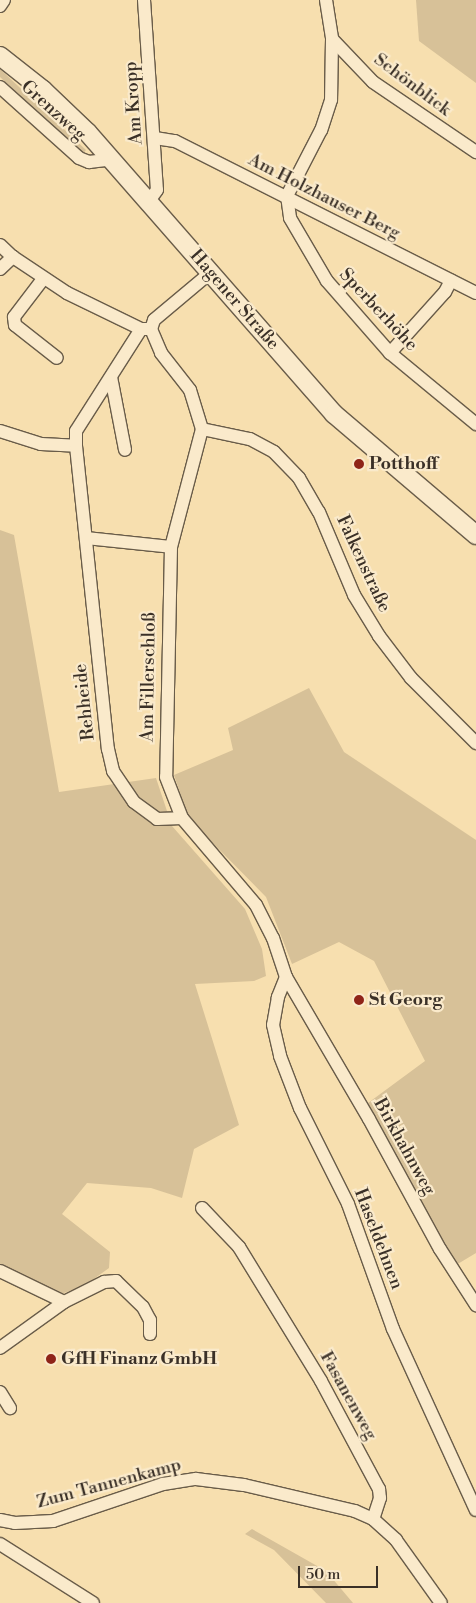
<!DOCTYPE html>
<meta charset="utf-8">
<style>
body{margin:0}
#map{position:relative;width:476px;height:1603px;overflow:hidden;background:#f7dfaf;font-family:"Libre Bodoni",serif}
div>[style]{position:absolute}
.green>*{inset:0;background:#d7c198}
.roads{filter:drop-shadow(1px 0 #695c49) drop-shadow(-1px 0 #695c49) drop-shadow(0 1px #695c49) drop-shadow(0 -1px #695c49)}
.street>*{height:12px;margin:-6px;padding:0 6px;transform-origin:6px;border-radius:6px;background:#faeacb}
.secondary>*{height:18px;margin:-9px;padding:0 9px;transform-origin:9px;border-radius:9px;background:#faeacb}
.dots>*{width:14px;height:14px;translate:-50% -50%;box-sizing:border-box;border:2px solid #faeacb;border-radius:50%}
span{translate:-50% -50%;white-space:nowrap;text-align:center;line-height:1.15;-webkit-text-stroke:4.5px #faeacb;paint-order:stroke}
.street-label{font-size:18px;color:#3a3027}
.poi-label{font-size:18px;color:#3a3027;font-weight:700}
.left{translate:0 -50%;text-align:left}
.scale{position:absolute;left:298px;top:1566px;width:80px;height:22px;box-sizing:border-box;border:2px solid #3a3027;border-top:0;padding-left:6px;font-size:15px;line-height:18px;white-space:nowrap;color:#3a3027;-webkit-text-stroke:4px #faeacb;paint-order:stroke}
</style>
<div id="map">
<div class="green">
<div style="clip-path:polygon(416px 0,476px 0,476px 83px,419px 41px)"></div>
<div style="clip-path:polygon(0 69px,86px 150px,83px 154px,0 77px)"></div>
<div style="clip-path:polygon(0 530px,14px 535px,59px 792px,156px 778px,172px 826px,245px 909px,262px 949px,266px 976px,254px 981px,195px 984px,239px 1125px,194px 1149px,182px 1198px,151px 1188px,87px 1183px,62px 1214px,110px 1252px,109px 1268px,84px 1286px,61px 1294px,0 1265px)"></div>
<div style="clip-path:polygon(309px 688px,344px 752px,476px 840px,476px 1253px,456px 1265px,368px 1103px,425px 1061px,374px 961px,339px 942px,292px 964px,266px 897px,189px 819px,174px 775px,233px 750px,228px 728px)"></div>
<div style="clip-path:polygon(252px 1529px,326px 1571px,353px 1603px,326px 1603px,274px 1550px,245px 1534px)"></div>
</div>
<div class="roads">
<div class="street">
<div style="left:144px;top:0;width:190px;rotate:86.1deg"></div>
<div style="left:157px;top:190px;width:14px;rotate:126deg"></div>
<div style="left:326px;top:0;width:39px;rotate:81deg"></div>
<div style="left:332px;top:39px;width:61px;rotate:90.9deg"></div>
<div style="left:331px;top:100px;width:32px;rotate:108deg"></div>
<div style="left:321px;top:130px;width:74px;rotate:117.3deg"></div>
<div style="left:287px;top:196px;width:22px;rotate:82deg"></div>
<div style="left:290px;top:218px;width:73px;rotate:59.6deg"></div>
<div style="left:327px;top:281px;width:96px;rotate:48.8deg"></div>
<div style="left:390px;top:353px;width:112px;rotate:39.5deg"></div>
<div style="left:0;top:6px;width:7px;rotate:-56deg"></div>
<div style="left:332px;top:39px;width:59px;rotate:46.4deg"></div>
<div style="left:373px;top:82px;width:125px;rotate:34.2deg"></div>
<div style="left:0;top:87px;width:106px;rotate:41.9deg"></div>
<div style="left:79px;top:158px;width:11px;rotate:22deg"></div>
<div style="left:89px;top:162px;width:23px;rotate:-7deg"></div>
<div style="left:155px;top:138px;width:20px;rotate:9deg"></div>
<div style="left:175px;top:141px;width:337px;rotate:26.8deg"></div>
<div style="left:0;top:245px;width:18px;rotate:43deg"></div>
<div style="left:13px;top:257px;width:65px;rotate:33.7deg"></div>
<div style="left:67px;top:293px;width:82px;rotate:25.9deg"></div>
<div style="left:141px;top:329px;width:10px"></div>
<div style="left:0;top:269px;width:18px;rotate:-43deg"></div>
<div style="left:210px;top:273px;width:73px;rotate:140deg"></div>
<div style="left:154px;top:320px;width:9px;rotate:108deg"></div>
<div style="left:151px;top:329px;width:26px;rotate:67deg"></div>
<div style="left:161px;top:353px;width:47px;rotate:51.9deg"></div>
<div style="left:190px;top:390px;width:41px;rotate:72.9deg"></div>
<div style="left:202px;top:429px;width:122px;rotate:104.7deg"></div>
<div style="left:171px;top:547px;width:230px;rotate:91.2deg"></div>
<div style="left:166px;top:777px;width:44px;rotate:68.7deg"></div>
<div style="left:182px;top:818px;width:114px;rotate:49.6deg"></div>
<div style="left:256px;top:905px;width:37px;rotate:63deg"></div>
<div style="left:273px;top:938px;width:41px;rotate:71.6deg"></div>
<div style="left:286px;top:977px;width:164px;rotate:59.7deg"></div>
<div style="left:369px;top:1119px;width:148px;rotate:61.4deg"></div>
<div style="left:440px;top:1249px;width:67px;rotate:57.3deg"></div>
<div style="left:43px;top:279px;width:48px;rotate:127.3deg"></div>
<div style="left:14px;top:317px;width:8px;rotate:83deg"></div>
<div style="left:15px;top:325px;width:53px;rotate:38.2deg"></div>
<div style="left:390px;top:353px;width:82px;rotate:-48deg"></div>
<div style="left:445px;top:292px;width:13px;rotate:-63deg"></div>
<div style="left:111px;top:377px;width:74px;rotate:79.1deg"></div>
<div style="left:202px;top:429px;width:49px;rotate:11.8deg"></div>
<div style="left:250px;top:439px;width:27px;rotate:28deg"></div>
<div style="left:274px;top:452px;width:36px;rotate:46deg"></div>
<div style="left:299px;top:478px;width:39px;rotate:60deg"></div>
<div style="left:319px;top:512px;width:90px;rotate:67.1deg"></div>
<div style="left:354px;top:595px;width:48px;rotate:58.6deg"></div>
<div style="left:379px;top:636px;width:53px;rotate:52.7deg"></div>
<div style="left:411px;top:678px;width:92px;rotate:45deg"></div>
<div style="left:0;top:431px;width:43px;rotate:17.6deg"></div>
<div style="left:41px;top:444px;width:35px;rotate:3deg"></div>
<div style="left:76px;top:446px;width:305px;rotate:84deg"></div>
<div style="left:108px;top:749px;width:23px;rotate:77deg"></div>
<div style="left:113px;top:771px;width:37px;rotate:56deg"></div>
<div style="left:134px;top:802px;width:29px;rotate:36deg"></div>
<div style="left:157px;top:819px;width:25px;rotate:-2deg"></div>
<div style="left:76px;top:446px;width:15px;rotate:-90deg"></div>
<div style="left:76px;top:431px;width:121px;rotate:-57.5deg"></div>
<div style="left:86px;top:538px;width:85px;rotate:6deg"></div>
<div style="left:286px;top:977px;width:22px;rotate:112deg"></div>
<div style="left:278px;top:997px;width:28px;rotate:100deg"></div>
<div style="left:273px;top:1025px;width:32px;rotate:77deg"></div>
<div style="left:280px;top:1056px;width:56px;rotate:69deg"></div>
<div style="left:300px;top:1108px;width:107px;rotate:63.4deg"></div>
<div style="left:348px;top:1204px;width:133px;rotate:70.2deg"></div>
<div style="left:393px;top:1329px;width:199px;rotate:65.4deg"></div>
<div style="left:202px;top:1208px;width:54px;rotate:46.5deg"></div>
<div style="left:239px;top:1247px;width:157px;rotate:58.5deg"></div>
<div style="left:321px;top:1381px;width:123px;rotate:61.8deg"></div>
<div style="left:379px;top:1489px;width:9px;rotate:84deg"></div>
<div style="left:380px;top:1498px;width:22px;rotate:108deg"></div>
<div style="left:0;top:1271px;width:71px;rotate:25.8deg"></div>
<div style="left:0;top:1348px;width:79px;rotate:-35.7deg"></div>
<div style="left:64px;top:1302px;width:45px;rotate:-26.6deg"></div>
<div style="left:104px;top:1282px;width:12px;rotate:-5deg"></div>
<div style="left:116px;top:1281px;width:37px;rotate:44deg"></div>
<div style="left:143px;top:1307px;width:15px;rotate:62deg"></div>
<div style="left:150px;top:1320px;width:14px;rotate:90deg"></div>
<div style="left:0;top:1392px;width:19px;rotate:58deg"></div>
<div style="left:0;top:1520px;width:15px;rotate:11deg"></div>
<div style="left:15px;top:1523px;width:38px;rotate:-3deg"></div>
<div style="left:53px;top:1521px;width:116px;rotate:-18.6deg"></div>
<div style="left:163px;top:1484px;width:33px;rotate:-9deg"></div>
<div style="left:196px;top:1479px;width:48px;rotate:7.1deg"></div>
<div style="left:244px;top:1485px;width:114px;rotate:13.2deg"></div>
<div style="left:355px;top:1511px;width:20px;rotate:24deg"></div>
<div style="left:373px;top:1519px;width:31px;rotate:42deg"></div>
<div style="left:396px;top:1540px;width:77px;rotate:54.5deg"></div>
<div style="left:0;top:1544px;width:110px;rotate:32.4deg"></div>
</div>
<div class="secondary">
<div style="left:0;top:56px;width:55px;rotate:38.3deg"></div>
<div style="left:43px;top:90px;width:62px;rotate:43.7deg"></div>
<div style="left:88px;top:133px;width:373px;rotate:48.8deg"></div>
<div style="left:334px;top:414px;width:187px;rotate:40.4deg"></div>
</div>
</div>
<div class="dots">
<div style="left:359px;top:464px;background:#8f2418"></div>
<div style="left:359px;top:1000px;background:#8f2418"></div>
<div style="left:51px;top:1359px;background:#8f2418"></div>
</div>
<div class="street-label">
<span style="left:412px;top:85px;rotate:37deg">Schönblick</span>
<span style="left:134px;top:103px;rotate:-94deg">Am Kropp</span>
<span style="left:53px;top:111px;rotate:42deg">Grenzweg</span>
<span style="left:324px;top:197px;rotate:27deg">Am Holzhauser Berg</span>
<span style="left:234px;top:300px;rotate:49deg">Hagener Straße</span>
<span style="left:378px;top:310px;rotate:47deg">Sperberhöhe</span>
<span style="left:363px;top:564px;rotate:65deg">Falkenstraße</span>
<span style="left:149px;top:677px;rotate:-89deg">Am Fillerschloß</span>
<span style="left:85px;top:702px;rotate:-96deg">Rehheide</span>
<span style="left:404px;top:1147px;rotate:61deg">Birkhahnweg</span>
<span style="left:378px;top:1239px;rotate:69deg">Haseldehnen</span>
<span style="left:348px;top:1396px;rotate:61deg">Fasanenweg</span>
<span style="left:109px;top:1484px;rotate:-15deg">Zum Tannenkamp</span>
</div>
<div class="poi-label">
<span class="left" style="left:369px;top:464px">Potthoff</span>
<span class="left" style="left:369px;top:1000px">St Georg</span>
<span class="left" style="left:61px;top:1359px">GfH Finanz GmbH</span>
</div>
<div class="scale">50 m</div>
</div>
